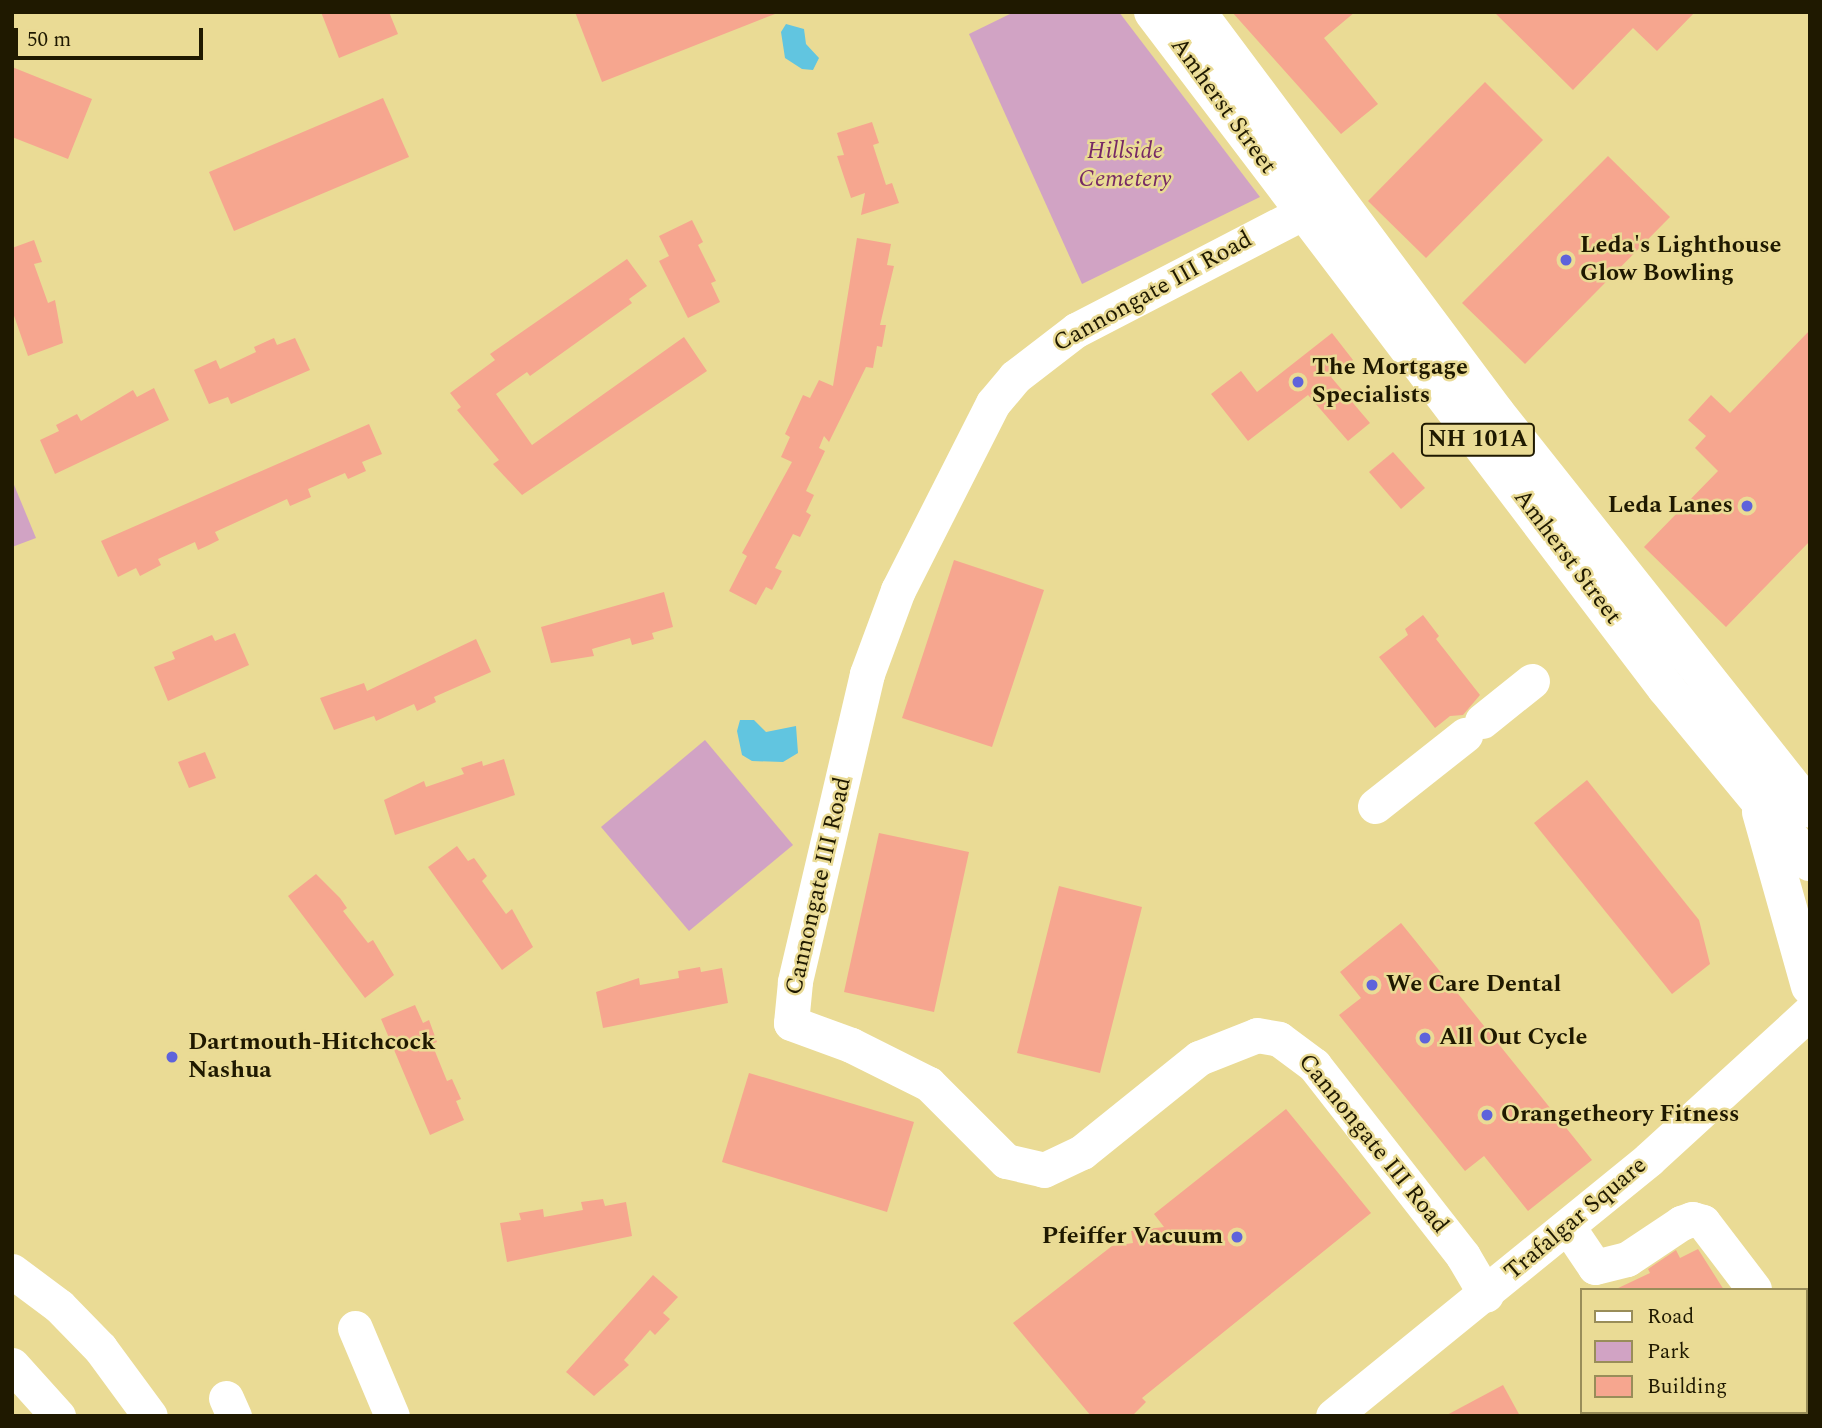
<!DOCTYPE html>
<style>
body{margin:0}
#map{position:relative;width:1822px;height:1428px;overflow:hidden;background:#eadb95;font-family:Spectral,serif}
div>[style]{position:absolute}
.green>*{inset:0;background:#d1a3c4}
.water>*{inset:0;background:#61c5e0}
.building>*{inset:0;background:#f6a68f}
.minor>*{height:35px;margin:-17.5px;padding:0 17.5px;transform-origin:17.5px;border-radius:17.5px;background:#fff}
.highway>*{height:38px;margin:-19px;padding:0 19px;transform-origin:19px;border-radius:19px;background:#fff}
.dots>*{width:19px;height:19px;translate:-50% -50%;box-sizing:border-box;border:4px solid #eadb95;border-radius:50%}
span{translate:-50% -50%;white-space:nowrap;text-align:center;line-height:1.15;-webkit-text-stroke:5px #eadb95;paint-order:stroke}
.shield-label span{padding:2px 5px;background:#eadb95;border:2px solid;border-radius:5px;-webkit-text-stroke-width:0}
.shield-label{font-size:23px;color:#1f1900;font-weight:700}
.street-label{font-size:24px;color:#1f1900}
.park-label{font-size:24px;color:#762965;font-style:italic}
.poi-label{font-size:24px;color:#1f1900;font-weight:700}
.left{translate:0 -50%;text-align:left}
.right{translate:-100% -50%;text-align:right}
.frame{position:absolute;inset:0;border:14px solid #1f1900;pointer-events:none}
.legend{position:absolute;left:1580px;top:1288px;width:228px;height:126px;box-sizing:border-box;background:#eadb95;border:2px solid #998d59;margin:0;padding:9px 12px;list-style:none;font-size:21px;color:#1f1900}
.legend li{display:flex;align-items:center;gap:14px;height:35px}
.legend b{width:35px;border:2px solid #998d59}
.scale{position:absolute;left:14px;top:28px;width:189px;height:32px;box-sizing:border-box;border:4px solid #1f1900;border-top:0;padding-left:9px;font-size:21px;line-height:24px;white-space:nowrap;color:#1f1900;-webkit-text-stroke:5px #eadb95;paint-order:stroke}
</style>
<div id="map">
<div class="green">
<div style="clip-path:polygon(1014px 12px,1119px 12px,1260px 197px,1082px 284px,969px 34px)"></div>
<div style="clip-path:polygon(12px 480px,36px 538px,12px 547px)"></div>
<div style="clip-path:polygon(705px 740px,793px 845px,689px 931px,601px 827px)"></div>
</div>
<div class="water">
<div style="clip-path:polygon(786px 24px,804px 29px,806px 44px,819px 58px,813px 70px,802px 69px,785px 58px,781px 32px)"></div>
<div style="clip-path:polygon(740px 720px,754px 720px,766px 732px,796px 726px,798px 753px,783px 762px,752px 761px,742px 755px,737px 731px)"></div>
</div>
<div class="building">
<div style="clip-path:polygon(321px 12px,389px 12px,398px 34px,339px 58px)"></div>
<div style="clip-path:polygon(575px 12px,775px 12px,775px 14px,602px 82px)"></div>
<div style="clip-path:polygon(1232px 12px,1355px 12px,1324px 38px,1378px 104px,1341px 134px)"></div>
<div style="clip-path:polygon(1494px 12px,1695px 12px,1657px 51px,1633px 28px,1573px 90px)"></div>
<div style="clip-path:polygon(12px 67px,92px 99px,68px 159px,12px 137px)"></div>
<div style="clip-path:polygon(1485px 82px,1543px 140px,1426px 258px,1368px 201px)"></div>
<div style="clip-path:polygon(383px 98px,409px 157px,234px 231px,209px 172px)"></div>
<div style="clip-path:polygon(872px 122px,879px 143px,873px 145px,886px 185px,892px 183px,899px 203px,861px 215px,865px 193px,851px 198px,837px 156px,844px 155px,837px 133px)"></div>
<div style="clip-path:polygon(1608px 156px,1670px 217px,1525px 364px,1462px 303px)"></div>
<div style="clip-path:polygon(692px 220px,703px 242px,698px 245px,716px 281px,711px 283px,720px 302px,688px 318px,659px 261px,669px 256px,659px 236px)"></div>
<div style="clip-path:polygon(857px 238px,891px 244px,887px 265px,894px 266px,880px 325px,886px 325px,882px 347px,877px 346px,873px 368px,866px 367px,829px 442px,824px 436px,819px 448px,825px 451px,806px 491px,814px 495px,806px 512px,811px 515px,800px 537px,793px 534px,775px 568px,782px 571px,772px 590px,766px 587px,756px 605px,729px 591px,747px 556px,742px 553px,792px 462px,781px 457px,790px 437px,785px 434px,803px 395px,810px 398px,819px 380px,833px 386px)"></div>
<div style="clip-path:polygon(34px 240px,42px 262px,34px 264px,48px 303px,55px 300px,63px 343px,28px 356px,12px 310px,12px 248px)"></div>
<div style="clip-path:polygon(627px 259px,647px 286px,629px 299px,632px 303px,530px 376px,527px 372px,496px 394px,532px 445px,684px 337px,707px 371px,522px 495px,493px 464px,499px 460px,457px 410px,461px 407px,450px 393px,495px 360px,490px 354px)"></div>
<div style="clip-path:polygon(1810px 330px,1810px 541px,1726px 627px,1644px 547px,1718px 471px,1695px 448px,1706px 436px,1688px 420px,1711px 395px,1730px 413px)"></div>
<div style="clip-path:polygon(1332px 333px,1353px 360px,1331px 377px,1370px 423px,1348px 441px,1308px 395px,1248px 441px,1211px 394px,1241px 371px,1257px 392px)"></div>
<div style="clip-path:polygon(274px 338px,277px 345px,295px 338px,310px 370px,231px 404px,228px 397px,209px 404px,194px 370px,216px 360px,220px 369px,256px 352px,254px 347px)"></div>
<div style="clip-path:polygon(154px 388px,169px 420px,55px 474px,40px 440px,59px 431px,56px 425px,77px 414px,81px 421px,133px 390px,137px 397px)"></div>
<div style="clip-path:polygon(369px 424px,382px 454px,362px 462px,366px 471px,348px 479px,345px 473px,308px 489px,311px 497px,290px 506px,287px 499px,215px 532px,219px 540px,209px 545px,198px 550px,195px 542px,158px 559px,161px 565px,140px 576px,136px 568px,118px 577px,101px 541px)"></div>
<div style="clip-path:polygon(1393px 452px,1425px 488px,1401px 509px,1369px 472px)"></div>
<div style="clip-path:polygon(954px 560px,1044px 590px,992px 747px,902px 718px)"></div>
<div style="clip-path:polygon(664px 592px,673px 627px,652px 633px,654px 639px,632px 645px,630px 638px,592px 649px,594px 656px,551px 663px,541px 627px)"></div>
<div style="clip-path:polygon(1423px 615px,1439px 636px,1436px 639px,1480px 695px,1463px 715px,1450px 716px,1435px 728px,1379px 657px,1408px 635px,1405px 629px)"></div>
<div style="clip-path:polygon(235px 633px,249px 665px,168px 701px,154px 667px,175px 659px,172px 652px,212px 635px,215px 641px)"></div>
<div style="clip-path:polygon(476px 639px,491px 672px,434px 697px,436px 702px,417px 711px,414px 704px,376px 721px,374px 716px,334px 730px,320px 698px,364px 683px,367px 691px)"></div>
<div style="clip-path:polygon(205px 752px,216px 778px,189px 788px,178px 762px)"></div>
<div style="clip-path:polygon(504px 759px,515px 795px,395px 835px,384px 800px,424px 781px,426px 787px,464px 774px,461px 768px,482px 761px,483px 766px)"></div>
<div style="clip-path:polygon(1587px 780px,1699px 920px,1710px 964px,1672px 994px,1534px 823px)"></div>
<div style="clip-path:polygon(879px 833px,969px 852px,934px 1012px,844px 992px)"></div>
<div style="clip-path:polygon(457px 846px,468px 861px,474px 858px,487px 876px,482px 881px,506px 914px,512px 909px,533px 947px,502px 970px,428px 867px)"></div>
<div style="clip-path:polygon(316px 874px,340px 898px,347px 908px,343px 911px,368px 943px,373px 940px,394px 975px,365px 998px,288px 896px)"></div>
<div style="clip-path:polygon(1059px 886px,1142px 907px,1100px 1073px,1017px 1053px)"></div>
<div style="clip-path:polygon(1401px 923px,1592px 1160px,1528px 1211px,1484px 1156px,1465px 1171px,1339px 1015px,1361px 998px,1340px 972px)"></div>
<div style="clip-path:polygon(700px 967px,701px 972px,722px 968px,728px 1003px,603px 1028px,596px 992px,639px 978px,640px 985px,679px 978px,678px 971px)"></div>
<div style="clip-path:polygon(415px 1005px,423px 1023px,429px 1020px,437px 1042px,432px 1044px,447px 1081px,452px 1079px,461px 1099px,456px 1101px,464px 1120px,430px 1135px,381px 1019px)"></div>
<div style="clip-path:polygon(749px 1073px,914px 1122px,887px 1212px,722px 1162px)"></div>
<div style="clip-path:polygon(1286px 1109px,1371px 1213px,1142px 1398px,1146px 1402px,1132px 1416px,1091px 1416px,1013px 1323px,1112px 1246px,1133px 1243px,1131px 1231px,1164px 1227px,1154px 1214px)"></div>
<div style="clip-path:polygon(603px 1199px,605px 1206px,626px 1202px,632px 1236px,507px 1262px,500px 1223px,521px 1220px,519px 1213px,543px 1209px,544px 1217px,583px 1210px,581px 1202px)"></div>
<div style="clip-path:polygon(1698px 1249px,1724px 1290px,1614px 1290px,1650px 1273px,1648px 1269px,1676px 1250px,1680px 1258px)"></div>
<div style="clip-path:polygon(653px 1275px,678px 1297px,663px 1313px,670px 1319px,655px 1335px,650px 1330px,624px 1360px,629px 1365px,594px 1396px,566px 1372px)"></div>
<div style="clip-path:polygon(1503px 1385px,1520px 1416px,1445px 1416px)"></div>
</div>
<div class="minor">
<div style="left:1302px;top:213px;width:254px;rotate:152.6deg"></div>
<div style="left:1076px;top:330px;width:77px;rotate:142.4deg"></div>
<div style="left:1015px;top:377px;width:34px;rotate:130deg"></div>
<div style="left:993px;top:403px;width:210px;rotate:116.9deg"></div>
<div style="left:898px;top:590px;width:90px;rotate:110.3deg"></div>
<div style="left:867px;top:674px;width:316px;rotate:103.2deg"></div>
<div style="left:795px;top:982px;width:41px;rotate:95.6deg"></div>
<div style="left:791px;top:1023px;width:64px;rotate:20.1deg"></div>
<div style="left:851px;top:1045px;width:87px;rotate:26.6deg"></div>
<div style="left:929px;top:1084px;width:109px;rotate:45deg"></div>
<div style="left:1006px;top:1161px;width:39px;rotate:13deg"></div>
<div style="left:1044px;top:1170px;width:42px;rotate:-25.3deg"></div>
<div style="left:1082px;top:1152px;width:150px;rotate:-38.8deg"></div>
<div style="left:1199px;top:1058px;width:62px;rotate:-21.6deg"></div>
<div style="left:1257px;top:1035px;width:22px;rotate:10deg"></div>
<div style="left:1279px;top:1039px;width:44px;rotate:36.6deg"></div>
<div style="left:1314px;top:1065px;width:242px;rotate:52deg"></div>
<div style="left:1463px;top:1256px;width:45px;rotate:59.5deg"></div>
<div style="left:1482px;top:721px;width:64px;rotate:-38.7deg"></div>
<div style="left:1375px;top:806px;width:115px;rotate:-38.3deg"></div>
<div style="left:1568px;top:1227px;width:48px;rotate:56deg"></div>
<div style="left:1595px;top:1267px;width:33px;rotate:-14deg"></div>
<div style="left:1627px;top:1259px;width:65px;rotate:-33.7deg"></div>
<div style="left:1681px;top:1223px;width:12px;rotate:-20deg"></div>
<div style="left:1692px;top:1219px;width:11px;rotate:15deg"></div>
<div style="left:1703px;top:1222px;width:84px;rotate:52.7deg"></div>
<div style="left:12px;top:1271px;width:59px;rotate:36.7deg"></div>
<div style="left:59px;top:1306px;width:59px;rotate:45.7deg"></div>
<div style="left:100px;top:1348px;width:84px;rotate:53.7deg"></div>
<div style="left:355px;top:1328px;width:95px;rotate:67.2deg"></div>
<div style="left:12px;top:1365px;width:69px;rotate:48deg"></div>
<div style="left:226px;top:1398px;width:20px;rotate:66deg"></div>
<div style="left:1333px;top:1416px;width:407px;rotate:-39.1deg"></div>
<div style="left:1649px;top:1159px;width:218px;rotate:-42.4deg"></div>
</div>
<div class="highway">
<div style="left:1153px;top:12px;width:849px;rotate:52.81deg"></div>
<div style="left:1666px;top:688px;width:226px;rotate:50.4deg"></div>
<div style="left:1197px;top:12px;width:500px;rotate:53.29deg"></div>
<div style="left:1496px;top:413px;width:505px;rotate:51.59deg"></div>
<div style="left:1761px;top:812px;width:181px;rotate:74.3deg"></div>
</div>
<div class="dots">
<div style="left:1566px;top:260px;background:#5e63db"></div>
<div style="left:1298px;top:382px;background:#5e63db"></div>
<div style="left:1747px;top:506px;background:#5e63db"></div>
<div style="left:1372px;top:985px;background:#5e63db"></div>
<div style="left:1425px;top:1038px;background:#5e63db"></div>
<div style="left:172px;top:1057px;background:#5e63db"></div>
<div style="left:1487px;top:1115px;background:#5e63db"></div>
<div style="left:1237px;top:1237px;background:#5e63db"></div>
</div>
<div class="shield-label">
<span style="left:1478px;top:440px">NH 101A</span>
</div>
<div class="street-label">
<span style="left:1223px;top:106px;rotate:54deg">Amherst Street</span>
<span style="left:1153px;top:292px;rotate:-29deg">Cannongate III Road</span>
<span style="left:1567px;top:557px;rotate:53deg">Amherst Street</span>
<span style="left:819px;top:886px;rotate:-77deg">Cannongate III Road</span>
<span style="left:1373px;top:1144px;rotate:51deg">Cannongate III Road</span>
<span style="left:1576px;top:1219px;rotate:-40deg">Trafalgar Square</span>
</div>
<div class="park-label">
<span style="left:1125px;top:166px">Hillside<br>Cemetery</span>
</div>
<div class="poi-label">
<span class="left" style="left:1580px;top:260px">Leda's Lighthouse<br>Glow Bowling</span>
<span class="left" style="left:1312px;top:382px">The Mortgage<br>Specialists</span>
<span class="right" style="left:1733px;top:506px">Leda Lanes</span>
<span class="left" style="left:1386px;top:985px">We Care Dental</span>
<span class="left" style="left:1439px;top:1038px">All Out Cycle</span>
<span class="left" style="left:188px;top:1057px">Dartmouth-Hitchcock<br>Nashua</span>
<span class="left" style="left:1501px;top:1115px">Orangetheory Fitness</span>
<span class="right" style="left:1223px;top:1237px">Pfeiffer Vacuum</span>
</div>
<div class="frame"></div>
<ul class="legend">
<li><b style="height:9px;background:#fff"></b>Road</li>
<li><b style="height:19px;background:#d1a3c4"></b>Park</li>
<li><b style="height:19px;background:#f6a68f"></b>Building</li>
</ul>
<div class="scale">50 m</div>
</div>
